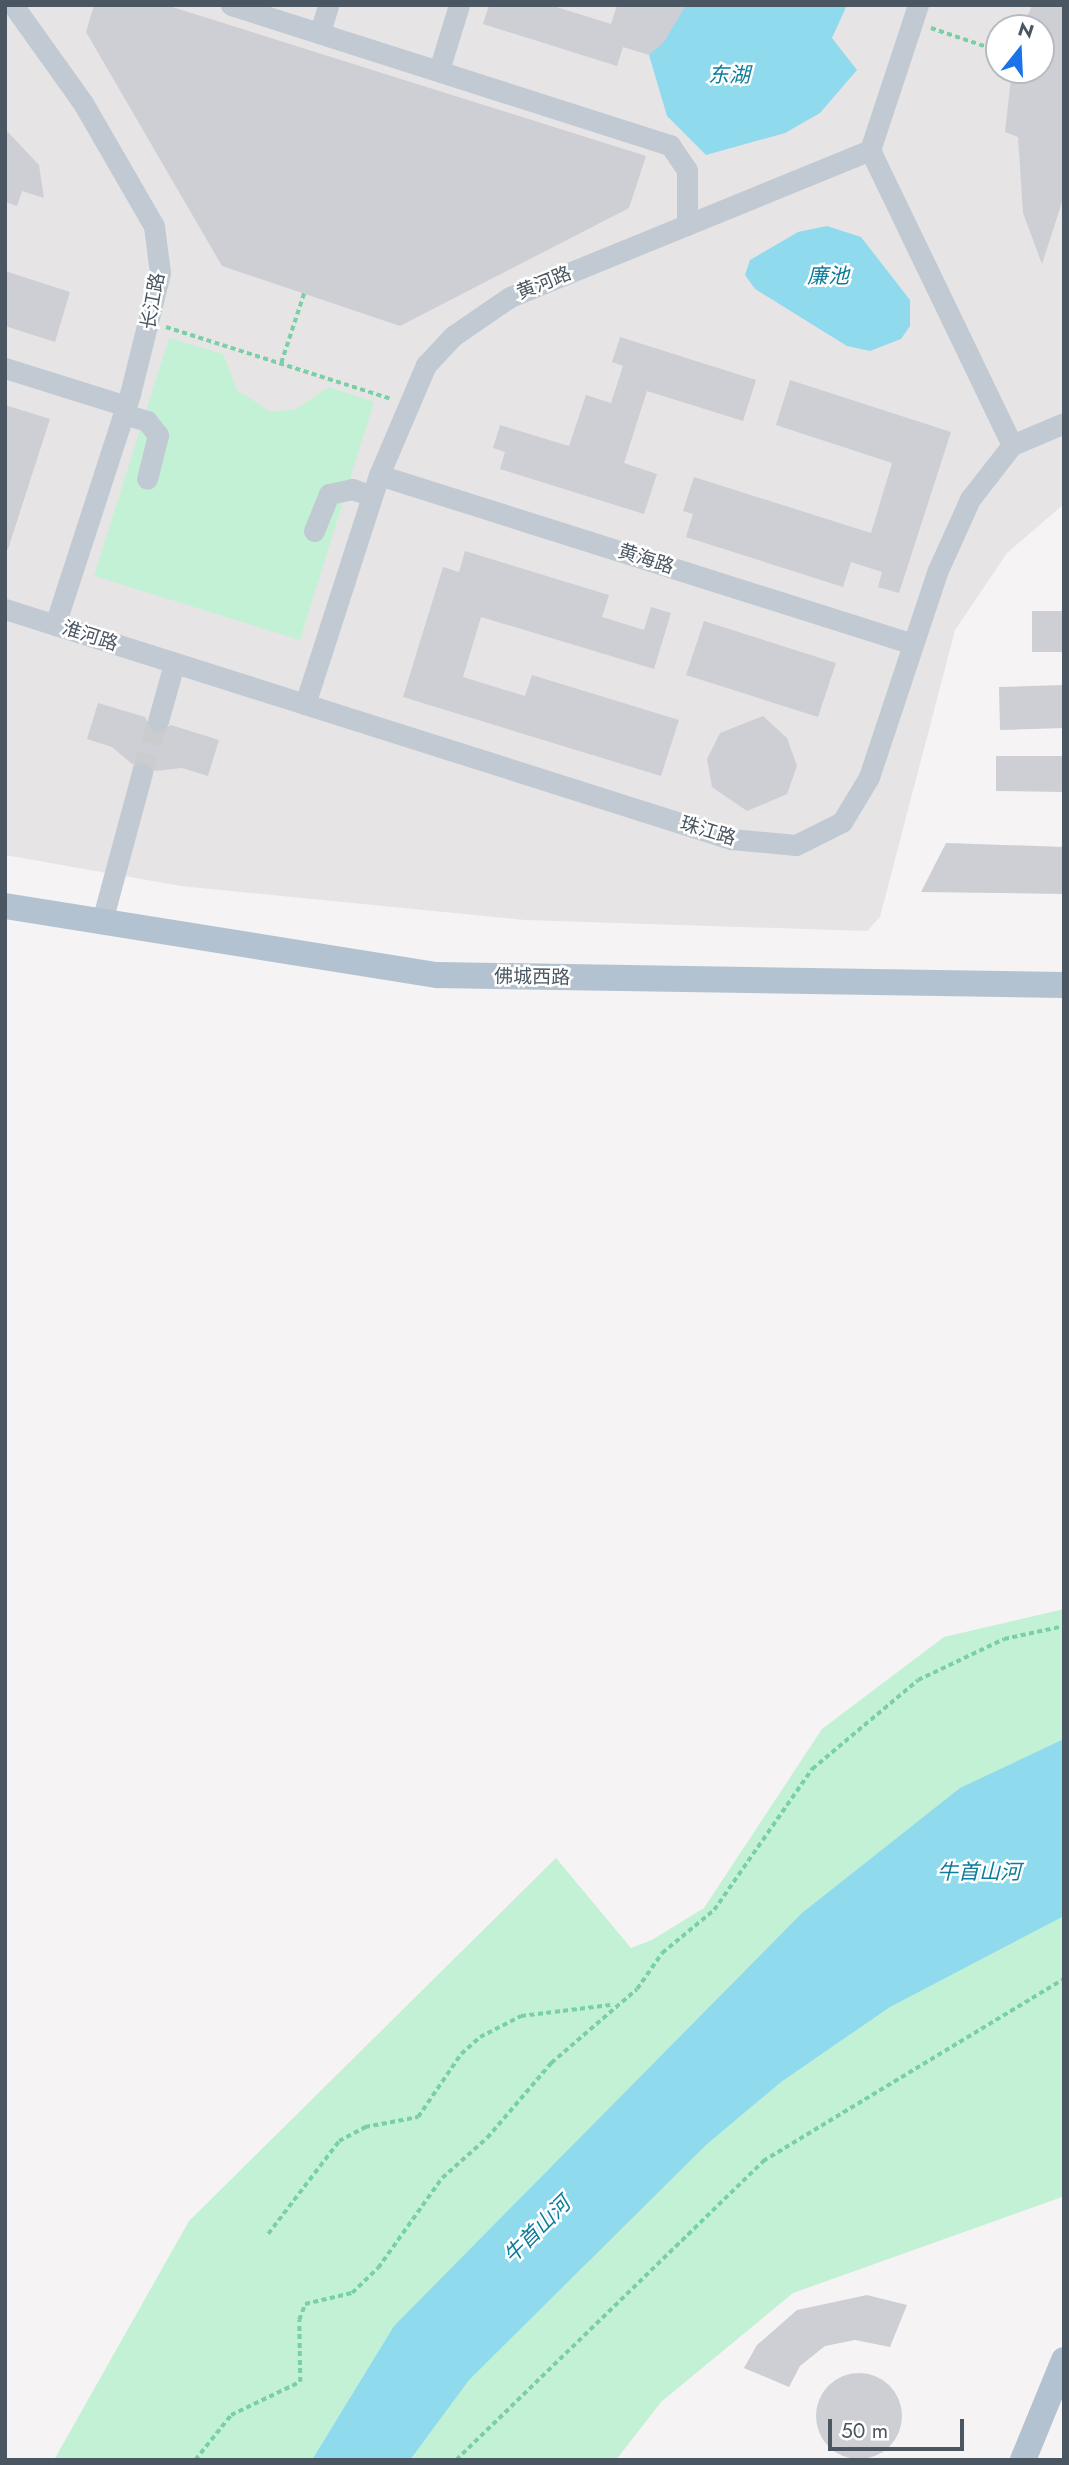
<!DOCTYPE html>
<meta charset="utf-8">
<style>
body{margin:0}
#map{position:relative;width:1069px;height:2465px;overflow:hidden;background:#f5f3f3;font-family:Jost,"Noto Sans SC",sans-serif}
div>[style]{position:absolute}
.education>*{inset:0;background:#e6e4e5}
.green>*{inset:0;background:#c3f1d5}
.water>*{inset:0;background:#90daee}
.building>*{inset:0;background:#cdcfd5}
.round{border-radius:50%}
.minor-tunnel>*{height:21px;margin-top:-10.5px;transform-origin:0;background:repeating-linear-gradient(90deg,#caccce 0 21px,transparent 0 31px)}
.path>*{height:3.5px;margin-top:-1.75px;transform-origin:0;background:repeating-linear-gradient(90deg,#7ad0a6 0 5px,transparent 0 8.5px)}
.minor>*{height:21px;margin:-10.5px;padding:0 10.5px;transform-origin:10.5px;border-radius:10.5px;background:#c1cad2}
.major>*{height:26px;margin:-13px;padding:0 13px;transform-origin:13px;border-radius:13px;background:#b3c2d1}
span{translate:-50% -50%;white-space:nowrap;text-align:center;line-height:1.15;-webkit-text-stroke:5px #fff;paint-order:stroke}
.street-label{font-size:19px;color:#4a5661}
.water-label{font-size:21px;color:#0c7c9b;font-style:italic}
.frame{position:absolute;inset:0;border:7px solid #4a5661;pointer-events:none}
.north{position:absolute;left:985px;top:14px;width:70px;height:70px;box-sizing:border-box;background:#fff;border:2px solid #b7bbc0;border-radius:50%;rotate:18deg;font-size:19px;font-weight:700;line-height:28px;text-align:center;color:#4a5661}
.north::after{content:'';display:block;margin:auto;width:24px;height:32px;background:#1a73e8;clip-path:polygon(50% 0,100% 100%,50% 72%,0 100%)}
.scale{position:absolute;left:828px;top:2419px;width:136px;height:32px;box-sizing:border-box;border:4px solid #4a5661;border-top:0;padding-left:9px;font-size:21px;line-height:24px;white-space:nowrap;color:#4a5661;-webkit-text-stroke:5px #fff;paint-order:stroke}
</style>
<div id="map">
<div class="education">
<div style="clip-path:polygon(evenodd,5px 5px,1064px 5px,1064px 504px,1007px 553px,955px 630px,880px 917px,867px 931px,525px 920px,181px 886px,5px 855px,5px 5px,999px 28px,1041px 28px,1041px 70px,999px 70px,999px 28px)"></div>
</div>
<div class="green">
<div style="clip-path:polygon(169px 338px,223px 354px,237px 390px,271px 412px,296px 409px,329px 387px,374px 402px,300px 640px,94px 576px)"></div>
<div style="clip-path:polygon(1064px 1609px,1062px 2197px,793px 2293px,661px 2402px,616px 2460px,54px 2460px,189px 2221px,556px 1858px,631px 1948px,652px 1940px,704px 1908px,822px 1729px,944px 1637px)"></div>
</div>
<div class="water">
<div style="clip-path:polygon(685px 5px,847px 5px,832px 38px,857px 70px,820px 113px,785px 133px,706px 155px,667px 116px,649px 55px)"></div>
<div style="clip-path:polygon(827px 226px,861px 237px,910px 300px,910px 326px,901px 339px,870px 351px,847px 346px,755px 289px,745px 275px,750px 260px,798px 232px)"></div>
<div style="clip-path:polygon(1064px 1739px,1064px 1916px,890px 2007px,781px 2082px,707px 2144px,469px 2380px,410px 2460px,312px 2460px,394px 2326px,802px 1913px,960px 1788px)"></div>
</div>
<div class="building">
<div style="clip-path:polygon(94px 5px,166px 5px,646px 156px,629px 208px,400px 326px,222px 266px,86px 32px)"></div>
<div style="clip-path:polygon(489px 5px,550px 5px,611px 24px,617px 5px,686px 5px,664px 42px,649px 55px,623px 47px,617px 66px,483px 24px)"></div>
<div style="clip-path:polygon(1032px 5px,1064px 5px,1064px 196px,1042px 264px,1023px 213px,1018px 137px,1005px 132px,1012px 70px,1041px 70px,1041px 28px,1023px 28px)"></div>
<div style="clip-path:polygon(5px 129px,39px 165px,44px 198px,22px 191px,17px 206px,5px 202px)"></div>
<div style="clip-path:polygon(5px 271px,70px 292px,55px 342px,5px 326px)"></div>
<div style="clip-path:polygon(620px 337px,756px 380px,743px 421px,647px 391px,624px 463px,657px 474px,644px 514px,500px 469px,505px 452px,493px 448px,500px 425px,569px 446px,586px 395px,611px 403px,623px 366px,612px 362px)"></div>
<div style="clip-path:polygon(790px 380px,951px 432px,899px 593px,878px 587px,882px 572px,851px 562px,843px 587px,686px 537px,693px 514px,683px 511px,694px 477px,871px 533px,892px 463px,776px 425px)"></div>
<div style="clip-path:polygon(5px 405px,50px 419px,8px 549px,5px 549px)"></div>
<div style="clip-path:polygon(465px 551px,609px 595px,602px 617px,644px 630px,651px 607px,671px 613px,654px 669px,481px 617px,463px 677px,525px 696px,532px 675px,679px 720px,661px 776px,403px 697px,443px 567px,459px 572px)"></div>
<div style="clip-path:polygon(1032px 611px,1064px 611px,1064px 652px,1032px 652px)"></div>
<div style="clip-path:polygon(704px 621px,836px 663px,818px 717px,686px 675px)"></div>
<div style="clip-path:polygon(1064px 685px,1064px 728px,1000px 730px,999px 687px)"></div>
<div style="clip-path:polygon(98px 703px,145px 717px,154px 733px,171px 725px,219px 740px,208px 776px,182px 768px,155px 771px,146px 761px,132px 764px,112px 747px,87px 739px)"></div>
<div style="clip-path:polygon(763px 716px,787px 738px,797px 766px,787px 794px,747px 811px,712px 787px,707px 759px,720px 733px)"></div>
<div style="clip-path:polygon(996px 756px,1064px 756px,1064px 792px,996px 791px)"></div>
<div style="clip-path:polygon(946px 843px,1064px 847px,1064px 894px,921px 892px)"></div>
<div style="clip-path:polygon(867px 2295px,907px 2305px,890px 2347px,855px 2340px,825px 2346px,800px 2366px,789px 2387px,744px 2368px,757px 2345px,797px 2310px)"></div>
<div class="round" style="left:816px;top:2373px;width:86px;height:86px"></div>
</div>
<div class="minor-tunnel">
<div style="left:142px;top:773px;width:54px;rotate:-72.9deg"></div>
</div>
<div class="path">
<div style="left:931px;top:28px;width:72px;rotate:18.7deg"></div>
<div style="left:166px;top:327px;width:237px;rotate:17.7deg"></div>
<div style="left:281px;top:363px;width:74px;rotate:-71.8deg"></div>
<div style="left:268px;top:2234px;width:117px;rotate:-52.6deg"></div>
<div style="left:339px;top:2141px;width:30px;rotate:-28deg"></div>
<div style="left:365px;top:2127px;width:54px;rotate:-10.7deg"></div>
<div style="left:418px;top:2117px;width:76px;rotate:-55.7deg"></div>
<div style="left:461px;top:2054px;width:25px;rotate:-42deg"></div>
<div style="left:480px;top:2037px;width:46px;rotate:-27.1deg"></div>
<div style="left:521px;top:2016px;width:90px;rotate:-7deg"></div>
<div style="left:195px;top:2460px;width:58px;rotate:-51.3deg"></div>
<div style="left:231px;top:2415px;width:76px;rotate:-25.6deg"></div>
<div style="left:300px;top:2382px;width:62px;rotate:-90.9deg"></div>
<div style="left:299px;top:2320px;width:17px;rotate:-69deg"></div>
<div style="left:305px;top:2304px;width:48px;rotate:-13.2deg"></div>
<div style="left:352px;top:2293px;width:36px;rotate:-44deg"></div>
<div style="left:378px;top:2268px;width:110px;rotate:-54.6deg"></div>
<div style="left:442px;top:2178px;width:60px;rotate:-41.6deg"></div>
<div style="left:487px;top:2138px;width:99px;rotate:-49.5deg"></div>
<div style="left:551px;top:2063px;width:113px;rotate:-40.7deg"></div>
<div style="left:637px;top:1989px;width:44px;rotate:-55.2deg"></div>
<div style="left:662px;top:1953px;width:67px;rotate:-39.6deg"></div>
<div style="left:714px;top:1910px;width:172px;rotate:-55.2deg"></div>
<div style="left:812px;top:1769px;width:138px;rotate:-40deg"></div>
<div style="left:918px;top:1680px;width:95px;rotate:-25.5deg"></div>
<div style="left:1004px;top:1639px;width:61px;rotate:-12.2deg"></div>
<div style="left:456px;top:2460px;width:429px;rotate:-44.2deg"></div>
<div style="left:763px;top:2161px;width:352px;rotate:-31.2deg"></div>
</div>
<div class="minor">
<div style="left:13px;top:5px;width:120px;rotate:54.5deg"></div>
<div style="left:83px;top:103px;width:142px;rotate:60deg"></div>
<div style="left:154px;top:226px;width:47px;rotate:82.7deg"></div>
<div style="left:160px;top:273px;width:125px;rotate:103.9deg"></div>
<div style="left:130px;top:394px;width:243px;rotate:108deg"></div>
<div style="left:231px;top:5px;width:461px;rotate:17.7deg"></div>
<div style="left:670px;top:145px;width:30px;rotate:56deg"></div>
<div style="left:687px;top:170px;width:55px;rotate:90deg"></div>
<div style="left:320px;top:32px;width:28px;rotate:-73deg"></div>
<div style="left:439px;top:70px;width:68px;rotate:-72.9deg"></div>
<div style="left:870px;top:150px;width:327px;rotate:64.3deg"></div>
<div style="left:5px;top:368px;width:127px;rotate:17.4deg"></div>
<div style="left:124px;top:414px;width:24px;rotate:17deg"></div>
<div style="left:147px;top:421px;width:18px;rotate:52deg"></div>
<div style="left:158px;top:435px;width:45px;rotate:104deg"></div>
<div style="left:379px;top:475px;width:560px;rotate:17.56deg"></div>
<div style="left:314px;top:531px;width:40px;rotate:-68deg"></div>
<div style="left:329px;top:494px;width:24px;rotate:-12deg"></div>
<div style="left:352px;top:489px;width:21px;rotate:19deg"></div>
<div style="left:5px;top:609px;width:762px;rotate:17.58deg"></div>
<div style="left:731px;top:839px;width:65px;rotate:5.3deg"></div>
<div style="left:796px;top:845px;width:51px;rotate:-26.6deg"></div>
<div style="left:842px;top:822px;width:52px;rotate:-59deg"></div>
<div style="left:869px;top:777px;width:218px;rotate:-71.6deg"></div>
<div style="left:938px;top:570px;width:78px;rotate:-65.7deg"></div>
<div style="left:970px;top:499px;width:68px;rotate:-52.1deg"></div>
<div style="left:1012px;top:445px;width:56px;rotate:-22.9deg"></div>
<div style="left:305px;top:704px;width:241px;rotate:-72.1deg"></div>
<div style="left:379px;top:475px;width:120px;rotate:-66.9deg"></div>
<div style="left:426px;top:365px;width:40px;rotate:-47deg"></div>
<div style="left:453px;top:336px;width:69px;rotate:-34.4deg"></div>
<div style="left:510px;top:297px;width:389px;rotate:-22.2deg"></div>
<div style="left:870px;top:150px;width:153px;rotate:-71.7deg"></div>
<div style="left:158px;top:721px;width:59px;rotate:-74.3deg"></div>
<div style="left:102px;top:921px;width:153px;rotate:-74.9deg"></div>
</div>
<div class="major">
<div style="left:5px;top:906px;width:438px;rotate:9.1deg"></div>
<div style="left:438px;top:975px;width:626px;rotate:0.92deg"></div>
<div style="left:1023px;top:2460px;width:108px;rotate:-67.7deg"></div>
</div>
<div class="street-label">
<span style="left:544px;top:283px;rotate:-22deg">黄河路</span>
<span style="left:153px;top:301px;rotate:-80deg">长江路</span>
<span style="left:646px;top:559px;rotate:18deg">黄海路</span>
<span style="left:90px;top:636px;rotate:18deg">淮河路</span>
<span style="left:708px;top:831px;rotate:17deg">珠江路</span>
<span style="left:532px;top:977px;rotate:1deg">佛城西路</span>
</div>
<div class="water-label">
<span style="left:729px;top:75px">东湖</span>
<span style="left:828px;top:276px">廉池</span>
<span style="left:979px;top:1872px">牛首山河</span>
<span style="left:537px;top:2230px;rotate:-45deg">牛首山河</span>
</div>
<div class="frame"></div>
<div class="north">N</div>
<div class="scale">50 m</div>
</div>
